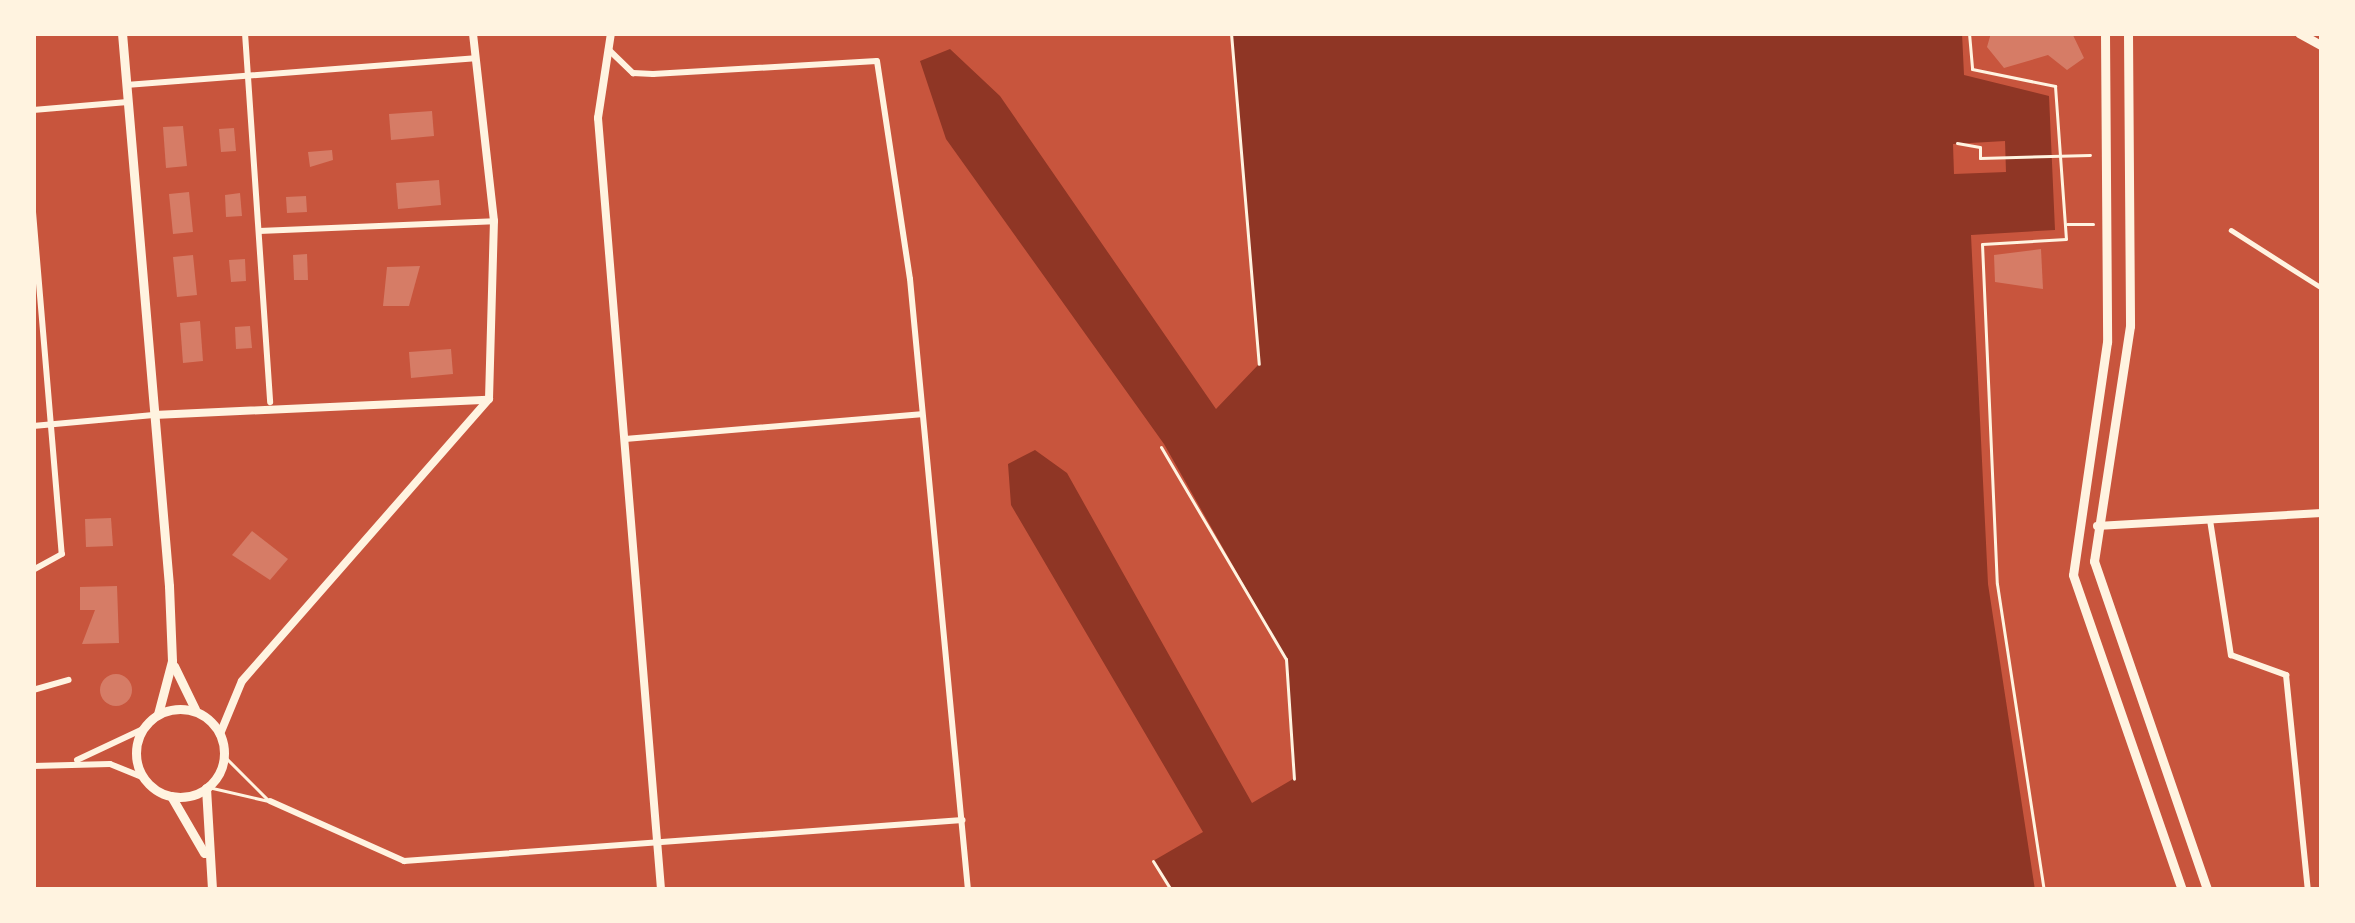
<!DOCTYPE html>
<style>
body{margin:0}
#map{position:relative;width:2355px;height:923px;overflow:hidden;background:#c8553d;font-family:Montserrat,sans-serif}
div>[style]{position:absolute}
.water>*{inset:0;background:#8f3625}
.pier>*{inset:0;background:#c8553d}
.building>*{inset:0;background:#d67c66}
.round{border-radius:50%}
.path>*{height:3px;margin:-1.5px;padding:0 1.5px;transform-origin:1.5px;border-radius:1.5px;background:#fff3e0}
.service>*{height:3px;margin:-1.5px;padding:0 1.5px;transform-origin:1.5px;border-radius:1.5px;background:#fff3e0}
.pedestrian>*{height:4.5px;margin:-2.25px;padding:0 2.25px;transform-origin:2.25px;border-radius:2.25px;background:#fff3e0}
.minor>*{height:6px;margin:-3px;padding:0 3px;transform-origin:3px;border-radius:3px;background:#fff3e0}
.tertiary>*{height:8px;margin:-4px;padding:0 4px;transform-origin:4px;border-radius:4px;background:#fff3e0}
.secondary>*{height:9px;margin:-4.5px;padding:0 4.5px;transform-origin:4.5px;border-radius:4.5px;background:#fff3e0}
.secondary>.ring{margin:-4.5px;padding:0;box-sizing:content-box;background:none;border:9px solid #fff3e0;border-radius:50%}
span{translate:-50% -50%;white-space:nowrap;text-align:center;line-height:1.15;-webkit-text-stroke:9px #fff3e0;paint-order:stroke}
.frame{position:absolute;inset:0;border:36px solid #fff3e0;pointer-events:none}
</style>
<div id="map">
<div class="water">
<div style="clip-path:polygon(1231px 33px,1962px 33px,1964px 75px,2049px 96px,2055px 230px,1971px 235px,1988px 584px,2035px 890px,1171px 890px,1153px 861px,1203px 832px,1011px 505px,1008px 464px,1035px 450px,1067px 473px,1252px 803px,1293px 779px,1286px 659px,1164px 444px,946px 139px,920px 61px,950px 49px,1000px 96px,1216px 409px,1259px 364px)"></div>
</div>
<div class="pier">
<div style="clip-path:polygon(2005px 141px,2006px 172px,1954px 174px,1953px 144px)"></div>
</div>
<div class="building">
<div style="clip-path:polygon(2072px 33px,2084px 58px,2067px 70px,2048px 55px,2004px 68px,1987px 47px,1991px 33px)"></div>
<div style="clip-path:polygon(432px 111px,434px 136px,391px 140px,389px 114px)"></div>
<div style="clip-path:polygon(183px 126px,187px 166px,166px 168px,163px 127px)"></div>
<div style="clip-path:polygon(234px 128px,236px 151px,221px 152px,219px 129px)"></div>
<div style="clip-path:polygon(332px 150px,333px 160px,310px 167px,308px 152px)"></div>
<div style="clip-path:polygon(439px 180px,441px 205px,398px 209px,396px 183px)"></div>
<div style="clip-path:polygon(189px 192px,193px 232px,173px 234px,169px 194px)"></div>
<div style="clip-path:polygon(240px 193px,242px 216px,226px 217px,225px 195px)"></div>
<div style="clip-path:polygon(306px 196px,307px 212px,287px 213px,286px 197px)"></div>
<div style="clip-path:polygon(2041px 249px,2043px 289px,1995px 282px,1994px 255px)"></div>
<div style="clip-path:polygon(307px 254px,308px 280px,294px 280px,293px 255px)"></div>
<div style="clip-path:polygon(193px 255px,197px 295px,177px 297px,173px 257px)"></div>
<div style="clip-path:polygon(245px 259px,246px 281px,231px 282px,229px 260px)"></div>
<div style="clip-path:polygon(420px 266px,409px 306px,383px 306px,387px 267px)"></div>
<div style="clip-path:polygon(200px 321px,203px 361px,183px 363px,180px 323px)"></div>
<div style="clip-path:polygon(250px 326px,252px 348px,236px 349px,235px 327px)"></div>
<div style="clip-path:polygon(451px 349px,453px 374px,411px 378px,409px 352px)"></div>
<div style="clip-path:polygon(111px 518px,113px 546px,86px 547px,85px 519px)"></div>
<div style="clip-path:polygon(252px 531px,288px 559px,270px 580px,232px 555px)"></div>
<div style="clip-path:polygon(117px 586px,119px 643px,82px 644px,95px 610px,80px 610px,80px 587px)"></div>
<div class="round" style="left:100px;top:674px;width:32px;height:32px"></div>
</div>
<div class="path">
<div style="left:1231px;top:33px;width:332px;rotate:85.2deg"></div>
<div style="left:1969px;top:33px;width:36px;rotate:85deg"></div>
<div style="left:1972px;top:69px;width:85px;rotate:11.6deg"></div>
<div style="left:2055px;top:86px;width:153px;rotate:85.9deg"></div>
<div style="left:2066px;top:239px;width:84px;rotate:176.6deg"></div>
<div style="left:1982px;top:244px;width:340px;rotate:87.5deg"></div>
<div style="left:1997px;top:584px;width:310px;rotate:81.3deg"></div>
<div style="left:1957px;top:143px;width:23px;rotate:10deg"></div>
<div style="left:1980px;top:147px;width:11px;rotate:90deg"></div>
<div style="left:1980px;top:158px;width:110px;rotate:-1.6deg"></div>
<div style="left:2067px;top:224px;width:26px"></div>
<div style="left:1161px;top:447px;width:246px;rotate:59.5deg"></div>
<div style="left:1286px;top:659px;width:120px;rotate:86.2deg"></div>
<div style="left:1153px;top:861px;width:34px;rotate:58deg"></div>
</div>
<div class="service">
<div style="left:224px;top:756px;width:62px;rotate:45deg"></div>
<div style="left:208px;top:787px;width:62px;rotate:13.1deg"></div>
</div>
<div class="pedestrian">
<div style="left:2231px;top:230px;width:108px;rotate:32.5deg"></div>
</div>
<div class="minor">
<div style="left:245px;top:33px;width:370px;rotate:86.1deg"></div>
<div style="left:608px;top:49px;width:35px;rotate:44deg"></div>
<div style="left:633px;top:73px;width:20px;rotate:3deg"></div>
<div style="left:653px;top:74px;width:224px;rotate:-3.3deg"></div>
<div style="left:877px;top:61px;width:220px;rotate:81.4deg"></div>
<div style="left:910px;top:279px;width:614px;rotate:84.58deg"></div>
<div style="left:126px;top:85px;width:350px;rotate:-4.4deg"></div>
<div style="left:33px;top:110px;width:95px;rotate:-4.8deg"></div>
<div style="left:33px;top:212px;width:343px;rotate:85.2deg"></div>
<div style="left:62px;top:554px;width:33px;rotate:151deg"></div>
<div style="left:259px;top:231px;width:235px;rotate:-2.4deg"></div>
<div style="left:33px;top:426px;width:121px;rotate:-5.2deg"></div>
<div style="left:625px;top:439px;width:297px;rotate:-4.8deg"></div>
<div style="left:2210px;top:520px;width:137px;rotate:81.2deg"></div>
<div style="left:2231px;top:655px;width:59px;rotate:20deg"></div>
<div style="left:2286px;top:675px;width:216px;rotate:84.2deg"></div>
<div style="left:33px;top:690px;width:37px;rotate:-16deg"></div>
<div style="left:77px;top:760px;width:73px;rotate:-25.2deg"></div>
<div style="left:33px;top:766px;width:77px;rotate:-1.5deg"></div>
<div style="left:110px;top:764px;width:35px;rotate:22deg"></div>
<div style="left:270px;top:801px;width:147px;rotate:24.1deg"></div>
<div style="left:404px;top:861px;width:560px;rotate:-4.2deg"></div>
</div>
<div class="tertiary">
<div style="left:611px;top:33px;width:86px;rotate:98.7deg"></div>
<div style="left:598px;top:118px;width:775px;rotate:85.33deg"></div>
<div style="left:154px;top:415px;width:334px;rotate:-2.6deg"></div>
<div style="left:2097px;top:526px;width:225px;rotate:-3.3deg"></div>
<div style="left:220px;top:734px;width:57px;rotate:-67.5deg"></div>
<div style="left:242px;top:681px;width:375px;rotate:-48.8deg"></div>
<div style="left:489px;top:399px;width:178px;rotate:-88.4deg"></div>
<div style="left:494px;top:221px;width:189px;rotate:-96.4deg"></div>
</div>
<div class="secondary">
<div style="left:122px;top:33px;width:555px;rotate:85.14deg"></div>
<div style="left:169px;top:586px;width:75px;rotate:87.7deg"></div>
<div style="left:172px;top:661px;width:55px;rotate:104.8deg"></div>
<div style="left:2105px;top:33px;width:309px;rotate:89.6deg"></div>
<div style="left:2107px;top:342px;width:235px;rotate:98.3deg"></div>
<div style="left:2073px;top:575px;width:333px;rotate:70.9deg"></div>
<div style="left:2128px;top:33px;width:293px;rotate:89.6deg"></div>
<div style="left:2130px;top:326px;width:238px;rotate:98.7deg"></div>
<div style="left:2094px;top:561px;width:348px;rotate:71deg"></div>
<div style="left:2299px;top:33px;width:26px;rotate:29deg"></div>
<div style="left:174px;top:666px;width:48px;rotate:64deg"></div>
<div class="ring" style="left:136px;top:709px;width:79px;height:79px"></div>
<div style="left:206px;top:788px;width:102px;rotate:86.6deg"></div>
<div style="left:171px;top:796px;width:66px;rotate:59.9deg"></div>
</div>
<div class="frame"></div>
</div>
